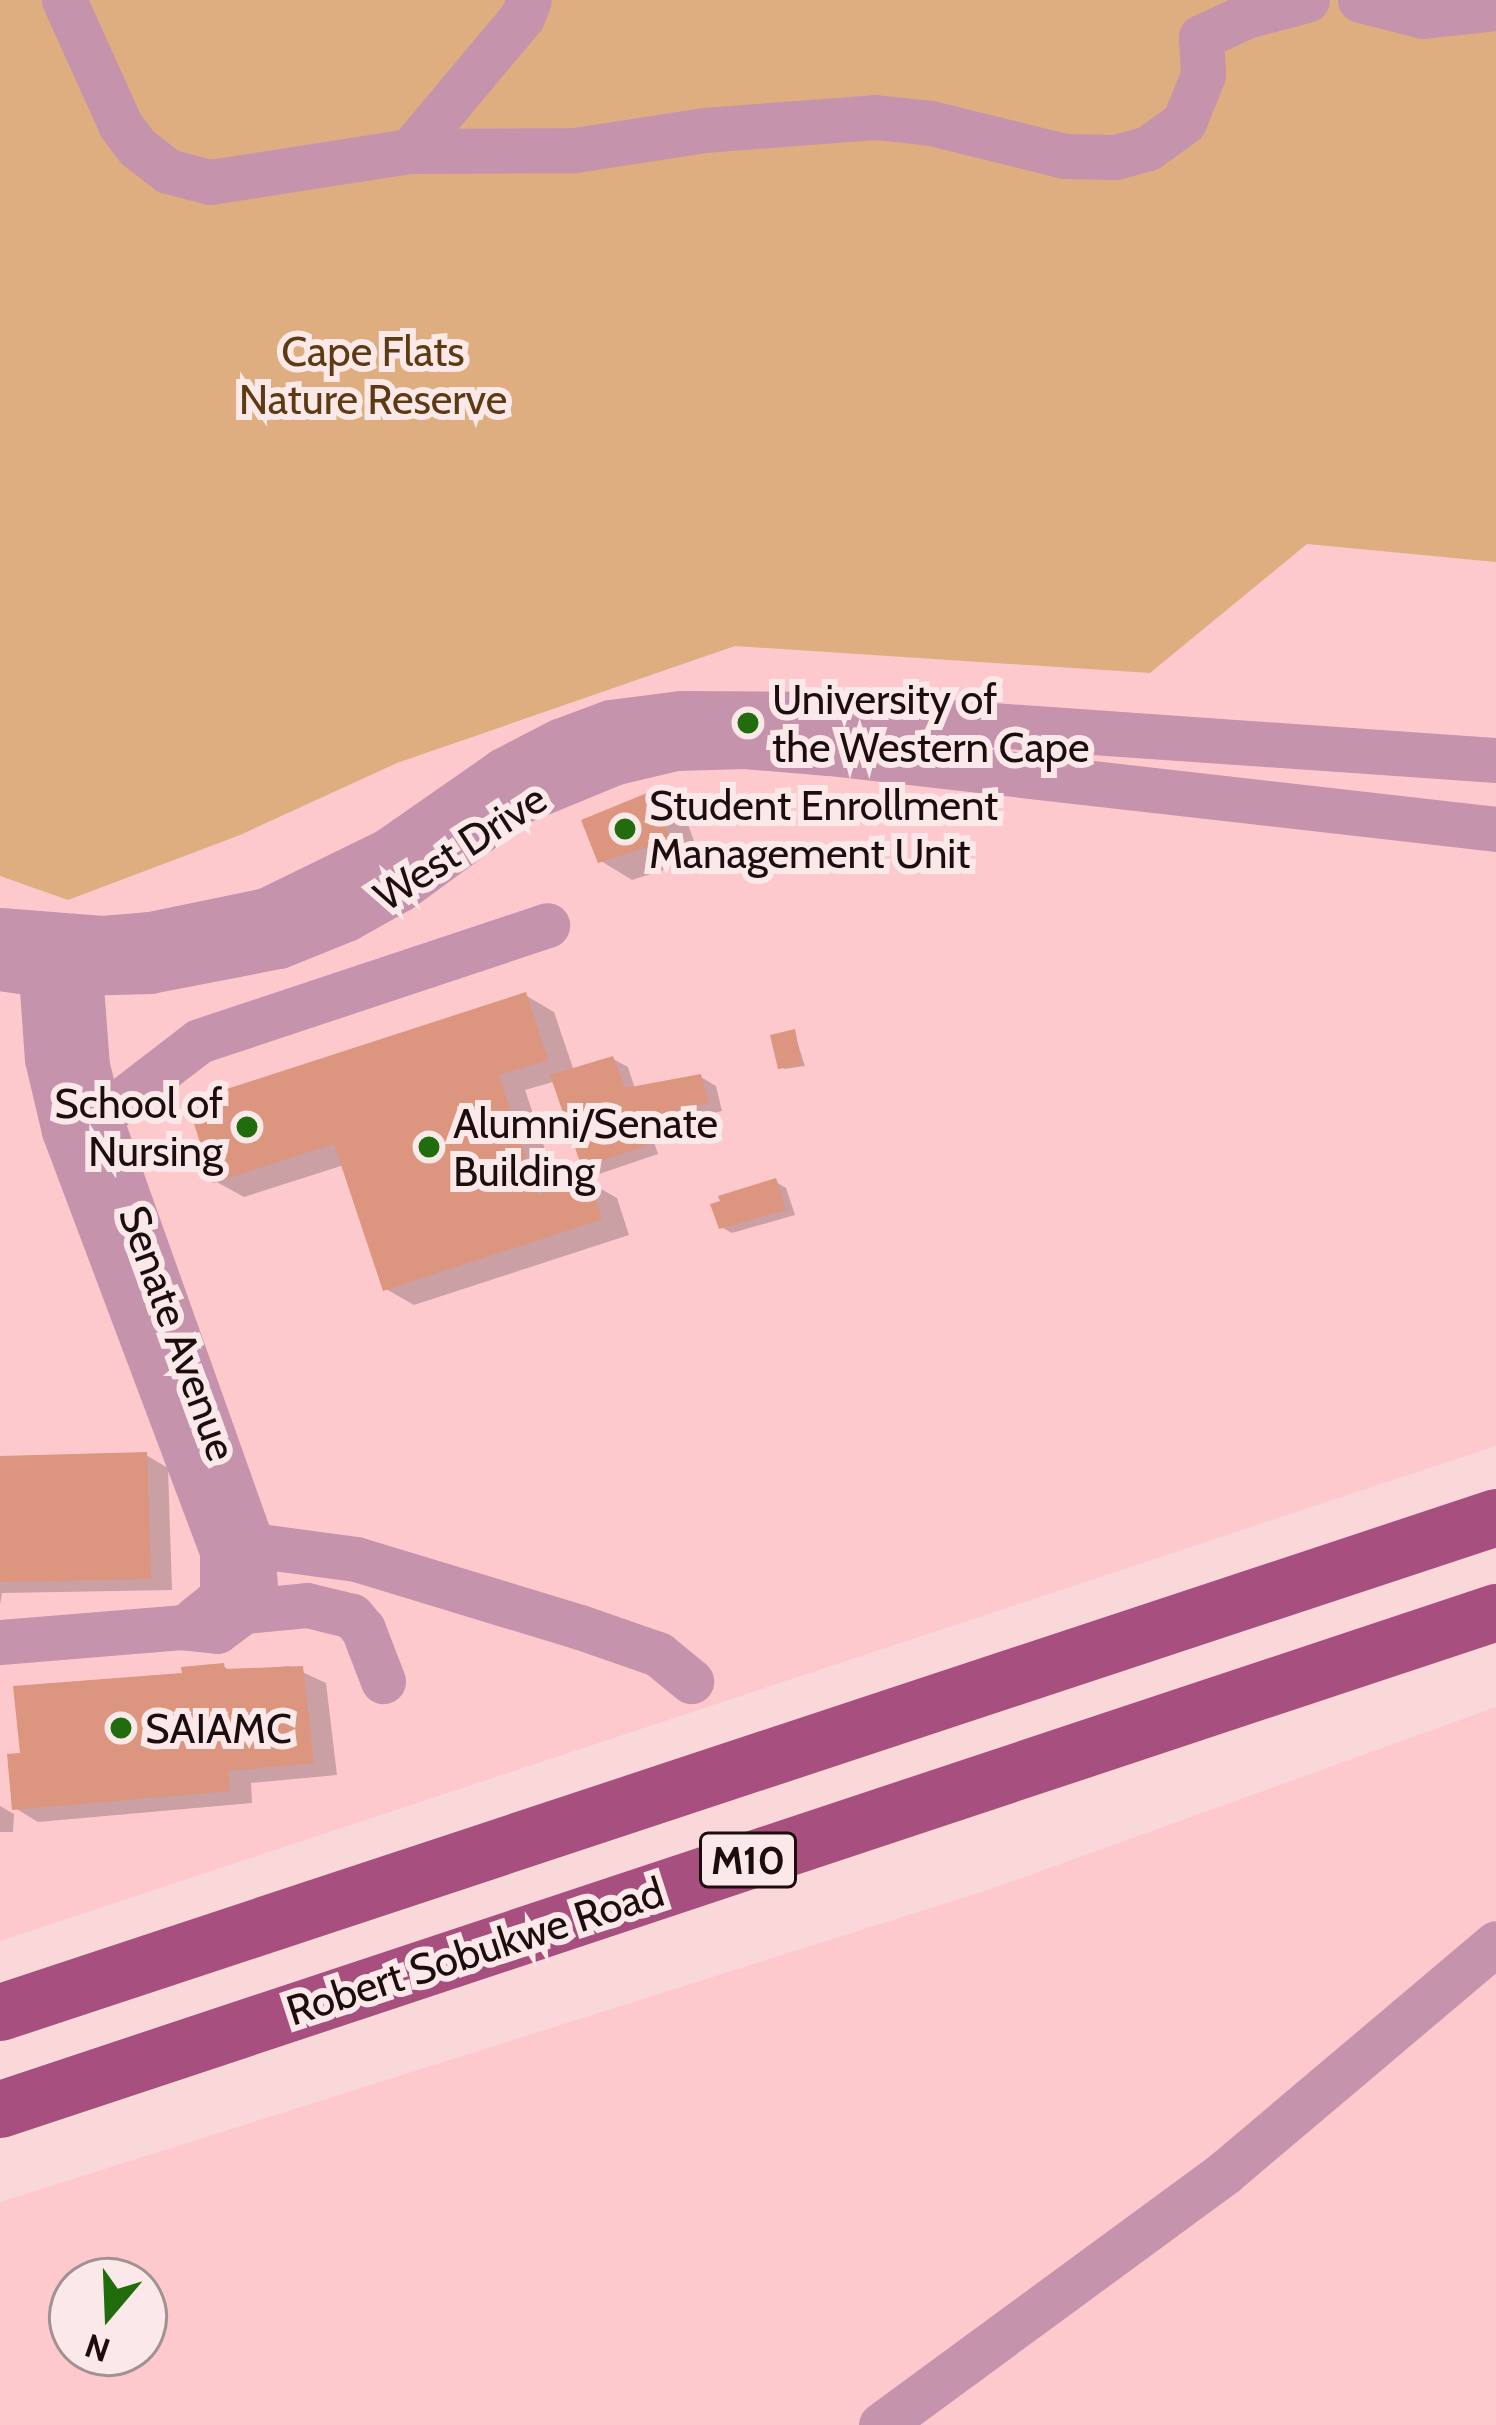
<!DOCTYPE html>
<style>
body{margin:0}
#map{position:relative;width:1496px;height:2425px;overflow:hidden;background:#fad7d9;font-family:Cabin,sans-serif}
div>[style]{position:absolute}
.built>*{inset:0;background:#fdc9cd}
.green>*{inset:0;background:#dfae80}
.shadow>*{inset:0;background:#0003}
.building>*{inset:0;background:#dc957e}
.minor>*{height:45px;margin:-22.5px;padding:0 22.5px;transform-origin:22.5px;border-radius:22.5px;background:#c593ac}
.major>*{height:57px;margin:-28.5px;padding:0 28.5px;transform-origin:28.5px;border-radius:28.5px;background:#a74f7f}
.dots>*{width:33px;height:33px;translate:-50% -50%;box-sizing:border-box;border:6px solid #fbe9ea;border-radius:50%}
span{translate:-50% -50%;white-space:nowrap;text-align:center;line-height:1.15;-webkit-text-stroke:12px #fbe9ea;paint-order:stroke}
.shield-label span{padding:3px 9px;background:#fbe9ea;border:3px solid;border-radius:9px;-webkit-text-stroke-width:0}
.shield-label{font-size:39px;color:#1c0d0f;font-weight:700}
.park-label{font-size:42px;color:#5e3a13}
.poi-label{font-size:42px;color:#1c0d0f}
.left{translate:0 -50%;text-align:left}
.right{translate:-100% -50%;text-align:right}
.street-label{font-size:42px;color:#1c0d0f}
.north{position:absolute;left:48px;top:2257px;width:120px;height:120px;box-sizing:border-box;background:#fbe9ea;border:3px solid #a29192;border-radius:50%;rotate:199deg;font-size:33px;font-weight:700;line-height:48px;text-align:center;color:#1c0d0f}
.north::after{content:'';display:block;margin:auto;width:42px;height:54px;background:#216d0e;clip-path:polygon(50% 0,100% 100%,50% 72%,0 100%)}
</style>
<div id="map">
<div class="built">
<div style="clip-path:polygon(0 0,1496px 0,1496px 1446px,0 1941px)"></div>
<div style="clip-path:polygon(evenodd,1496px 1707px,1496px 2425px,0 2425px,0 2202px,991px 1889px,1496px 1707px,72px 2281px,144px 2281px,144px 2353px,72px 2353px,72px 2281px)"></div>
</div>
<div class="green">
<div style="clip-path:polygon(0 0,1496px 0,1496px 562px,1307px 544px,1150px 673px,735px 646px,397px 763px,240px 835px,68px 900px,0 876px)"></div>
</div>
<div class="shadow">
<div style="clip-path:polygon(652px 795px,684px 813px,700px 858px,632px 880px,601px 861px)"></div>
<div style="clip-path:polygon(525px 995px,554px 1012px,574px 1071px,613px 1059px,628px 1067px,635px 1089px,701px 1077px,716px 1086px,722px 1111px,649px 1127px,658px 1154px,599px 1174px,584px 1166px,556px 1081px,525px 1090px,559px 1191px,589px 1182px,617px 1198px,629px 1235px,414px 1305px,386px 1289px,344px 1165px,244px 1197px,215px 1181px)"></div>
<div style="clip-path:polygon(794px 1032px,805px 1066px,785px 1069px,781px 1067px)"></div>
<div style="clip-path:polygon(776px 1182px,786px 1188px,795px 1215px,732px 1233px,721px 1227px,724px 1203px)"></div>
<div style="clip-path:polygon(146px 1455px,168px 1468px,172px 1590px,2px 1593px,0 1605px,0 1458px)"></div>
<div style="clip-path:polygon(223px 1666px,232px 1672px,289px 1666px,326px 1683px,337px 1775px,251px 1783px,252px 1803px,38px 1822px,15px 1808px,23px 1756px,185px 1676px)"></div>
<div style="clip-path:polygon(0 1806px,14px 1814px,13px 1832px,0 1832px)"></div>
</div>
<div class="building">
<div style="clip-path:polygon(652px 791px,670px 840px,598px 863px,581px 820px)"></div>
<div style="clip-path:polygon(526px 992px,548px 1060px,499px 1075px,538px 1195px,589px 1178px,602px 1219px,383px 1291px,334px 1144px,213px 1183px,187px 1102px)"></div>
<div style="clip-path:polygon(795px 1029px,802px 1065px,778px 1069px,770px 1035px)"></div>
<div style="clip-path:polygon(613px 1056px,625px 1088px,701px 1074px,709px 1103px,636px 1119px,645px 1146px,582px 1168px,550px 1075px)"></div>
<div style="clip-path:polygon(776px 1178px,786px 1210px,719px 1229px,710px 1204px,720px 1201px,718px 1196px)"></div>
<div style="clip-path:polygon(147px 1452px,151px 1579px,0 1582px,0 1456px)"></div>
<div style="clip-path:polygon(224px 1663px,225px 1669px,303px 1666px,314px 1763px,228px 1771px,230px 1791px,12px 1810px,7px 1754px,20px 1753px,13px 1686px,182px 1673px,181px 1667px)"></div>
</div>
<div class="minor">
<div style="left:64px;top:0;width:138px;rotate:65.7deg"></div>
<div style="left:121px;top:126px;width:26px;rotate:53deg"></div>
<div style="left:137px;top:147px;width:39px;rotate:38deg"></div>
<div style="left:168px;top:171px;width:43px;rotate:14.7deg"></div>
<div style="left:210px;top:182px;width:202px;rotate:-8.8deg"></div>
<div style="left:410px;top:151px;width:165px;rotate:-0.3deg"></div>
<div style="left:575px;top:150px;width:131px;rotate:-8.8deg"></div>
<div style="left:704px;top:130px;width:171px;rotate:-4.3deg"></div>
<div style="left:875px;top:117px;width:56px;rotate:6.1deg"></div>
<div style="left:931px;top:123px;width:137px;rotate:13.9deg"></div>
<div style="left:1064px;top:156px;width:51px;rotate:1.1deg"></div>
<div style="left:1115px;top:157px;width:34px;rotate:-15deg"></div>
<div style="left:1148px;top:148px;width:44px;rotate:-35.8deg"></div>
<div style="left:1184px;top:122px;width:51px;rotate:-68deg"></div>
<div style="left:1203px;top:75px;width:38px;rotate:-93deg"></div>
<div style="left:1201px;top:37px;width:50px;rotate:-25deg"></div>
<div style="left:1246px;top:16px;width:63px;rotate:-14.7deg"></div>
<div style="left:1360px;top:0;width:65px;rotate:14.3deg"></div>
<div style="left:1423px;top:16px;width:73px;rotate:-6.3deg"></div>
<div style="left:410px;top:151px;width:175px;rotate:-50.1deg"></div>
<div style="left:522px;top:17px;width:18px;rotate:-68deg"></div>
<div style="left:0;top:930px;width:102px;rotate:4.5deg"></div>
<div style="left:102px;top:938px;width:48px;rotate:-4.8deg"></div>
<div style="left:150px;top:934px;width:118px;rotate:-11.7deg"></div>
<div style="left:266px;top:910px;width:135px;rotate:-26deg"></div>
<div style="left:387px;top:851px;width:141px;rotate:-34.9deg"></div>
<div style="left:503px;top:770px;width:63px;rotate:-27.4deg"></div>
<div style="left:559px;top:741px;width:54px;rotate:-20.4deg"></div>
<div style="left:610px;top:722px;width:71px;rotate:-7.3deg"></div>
<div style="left:680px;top:713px;width:153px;rotate:0.4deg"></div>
<div style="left:833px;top:714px;width:665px;rotate:3.97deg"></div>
<div style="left:39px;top:946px;width:113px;rotate:86deg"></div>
<div style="left:47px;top:1059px;width:74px;rotate:76.7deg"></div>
<div style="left:64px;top:1131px;width:449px;rotate:69.4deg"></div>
<div style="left:222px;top:1551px;width:46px;rotate:90deg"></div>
<div style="left:222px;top:1597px;width:36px;rotate:141deg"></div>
<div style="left:0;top:968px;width:41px;rotate:8.3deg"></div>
<div style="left:41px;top:974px;width:109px;rotate:-1.6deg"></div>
<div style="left:150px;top:971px;width:131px;rotate:-11deg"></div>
<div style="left:279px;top:946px;width:72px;rotate:-21.9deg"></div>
<div style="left:346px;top:919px;width:62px;rotate:-29.1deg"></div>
<div style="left:400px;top:889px;width:147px;rotate:-36.2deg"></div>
<div style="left:519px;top:802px;width:105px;rotate:-22.4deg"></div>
<div style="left:616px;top:762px;width:62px;rotate:-13.1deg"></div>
<div style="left:676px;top:748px;width:68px;rotate:-1.7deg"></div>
<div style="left:744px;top:746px;width:85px;rotate:4.7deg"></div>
<div style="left:829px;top:753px;width:671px;rotate:6.5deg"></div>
<div style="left:75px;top:1127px;width:27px;rotate:-22deg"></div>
<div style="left:100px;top:1117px;width:125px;rotate:-37.5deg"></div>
<div style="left:199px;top:1041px;width:367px;rotate:-18.4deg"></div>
<div style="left:252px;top:1545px;width:105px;rotate:7.7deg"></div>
<div style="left:356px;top:1559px;width:234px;rotate:16.9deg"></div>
<div style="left:580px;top:1627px;width:83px;rotate:19.1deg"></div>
<div style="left:658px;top:1654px;width:43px;rotate:39.3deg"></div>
<div style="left:244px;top:1611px;width:63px;rotate:-5.4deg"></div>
<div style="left:307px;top:1605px;width:46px;rotate:13.7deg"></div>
<div style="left:352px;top:1616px;width:17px;rotate:50deg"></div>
<div style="left:363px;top:1629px;width:56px;rotate:69deg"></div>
<div style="left:0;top:1642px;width:182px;rotate:-4.7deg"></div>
<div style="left:181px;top:1627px;width:36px;rotate:6deg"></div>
<div style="left:217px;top:1631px;width:34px;rotate:-37deg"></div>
<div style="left:244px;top:1611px;width:26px;rotate:-65deg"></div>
<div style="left:255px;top:1587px;width:42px;rotate:-94.1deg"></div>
<div style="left:252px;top:1545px;width:454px;rotate:-109.6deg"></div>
<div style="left:100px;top:1117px;width:53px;rotate:-104.3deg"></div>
<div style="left:87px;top:1066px;width:120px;rotate:-94.3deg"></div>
<div style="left:881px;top:2425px;width:426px;rotate:-36.3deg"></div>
<div style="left:1224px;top:2173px;width:356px;rotate:-40.2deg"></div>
</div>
<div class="major">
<div style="left:0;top:2012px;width:1576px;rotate:-18.31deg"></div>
<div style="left:0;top:2109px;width:1576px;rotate:-18.38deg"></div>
</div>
<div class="dots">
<div style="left:748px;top:723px;background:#216d0e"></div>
<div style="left:625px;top:829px;background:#216d0e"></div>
<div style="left:247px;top:1127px;background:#216d0e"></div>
<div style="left:429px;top:1147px;background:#216d0e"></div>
<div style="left:121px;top:1728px;background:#216d0e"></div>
</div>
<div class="shield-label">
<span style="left:748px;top:1860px">M10</span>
</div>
<div class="park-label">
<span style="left:373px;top:375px">Cape Flats<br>Nature Reserve</span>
</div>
<div class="poi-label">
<span class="left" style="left:772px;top:723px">University of<br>the Western Cape</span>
<span class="left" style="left:649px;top:829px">Student Enrollment<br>Management Unit</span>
<span class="right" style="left:223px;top:1127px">School of<br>Nursing</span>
<span class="left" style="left:453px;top:1147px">Alumni/Senate<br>Building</span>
<span class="left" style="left:145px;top:1728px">SAIAMC</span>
</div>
<div class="street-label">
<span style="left:460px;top:847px;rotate:-33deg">West Drive</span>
<span style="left:178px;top:1333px;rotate:70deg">Senate Avenue</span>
<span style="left:475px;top:1951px;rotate:-18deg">Robert Sobukwe Road</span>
</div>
<div class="north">N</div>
</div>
